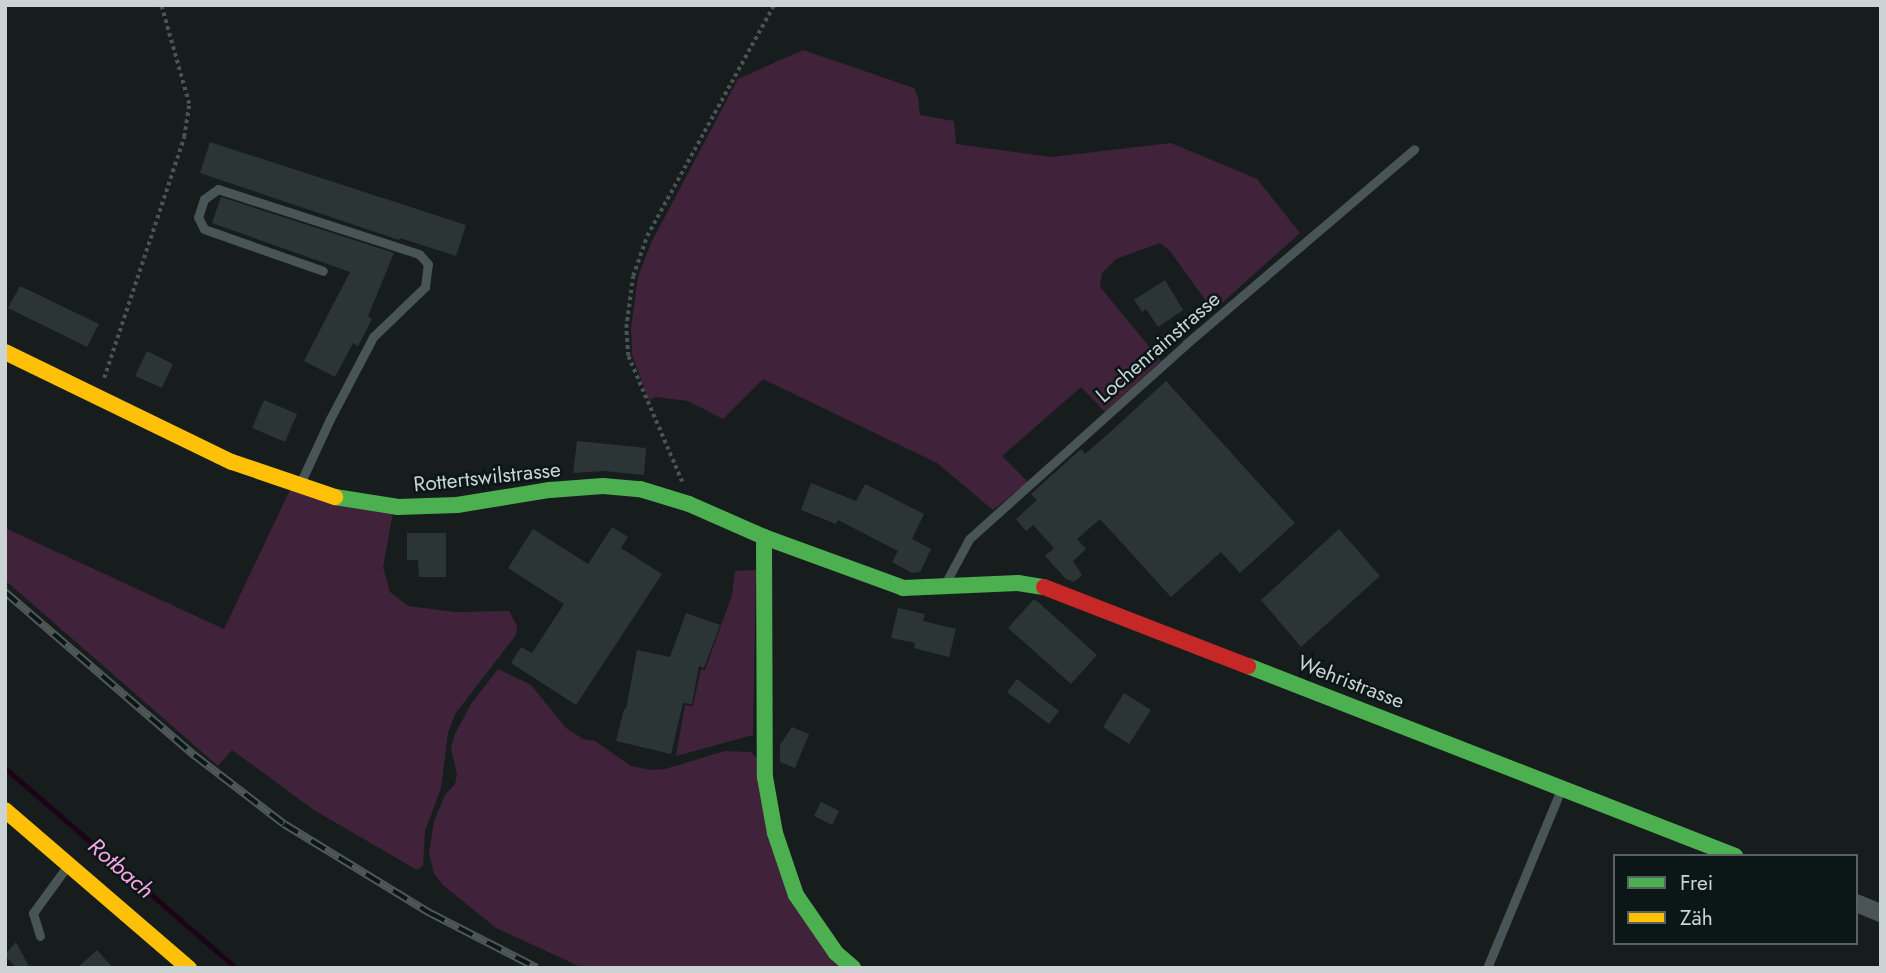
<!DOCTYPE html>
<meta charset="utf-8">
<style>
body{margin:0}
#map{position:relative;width:1886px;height:973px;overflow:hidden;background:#171d1d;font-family:Jost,sans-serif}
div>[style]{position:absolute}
.green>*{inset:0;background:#41223b}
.stream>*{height:5px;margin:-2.5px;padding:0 2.5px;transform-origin:2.5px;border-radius:2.5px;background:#1c0318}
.building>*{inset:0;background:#2c3536}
.path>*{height:3.5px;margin-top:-1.75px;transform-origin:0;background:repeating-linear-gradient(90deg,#4b5455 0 3.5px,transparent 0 7px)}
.lane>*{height:9px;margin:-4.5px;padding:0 4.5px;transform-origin:4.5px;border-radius:4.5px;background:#485456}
.street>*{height:18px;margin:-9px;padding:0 9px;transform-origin:9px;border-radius:9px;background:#485456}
.fast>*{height:16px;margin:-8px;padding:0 8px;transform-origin:8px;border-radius:8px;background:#4caf50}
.slow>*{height:16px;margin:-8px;padding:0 8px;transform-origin:8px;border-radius:8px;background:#ffc107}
.jam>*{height:16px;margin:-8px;padding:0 8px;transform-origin:8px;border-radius:8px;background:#c62828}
.rail>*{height:8px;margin-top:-4px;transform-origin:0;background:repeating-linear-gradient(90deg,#0b1617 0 16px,#4f5858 0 32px);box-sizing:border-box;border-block:2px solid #4f5858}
span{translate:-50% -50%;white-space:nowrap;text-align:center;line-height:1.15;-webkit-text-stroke:5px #0b1617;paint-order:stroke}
.street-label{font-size:21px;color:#cbd3d4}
.water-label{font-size:23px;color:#fba5e5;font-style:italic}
.frame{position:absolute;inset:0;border:7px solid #cbd3d4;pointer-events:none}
.legend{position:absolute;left:1613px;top:854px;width:245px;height:91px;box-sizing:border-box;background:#0b1617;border:2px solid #586263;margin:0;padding:9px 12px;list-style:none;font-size:21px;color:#cbd3d4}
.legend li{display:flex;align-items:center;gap:14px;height:35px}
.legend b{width:35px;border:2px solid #586263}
</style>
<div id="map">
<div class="green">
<div style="clip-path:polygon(803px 50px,914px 88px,918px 97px,920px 115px,954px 121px,956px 144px,1051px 157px,1171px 143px,1257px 179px,1300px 233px,1213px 311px,1170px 251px,1160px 243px,1116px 259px,1102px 273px,1100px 287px,1161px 361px,1105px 412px,1081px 387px,1002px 456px,1028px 482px,993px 510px,937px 463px,763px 379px,723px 419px,688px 401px,656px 397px,649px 400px,632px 355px,631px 328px,638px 277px,651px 243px,738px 79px)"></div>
<div style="clip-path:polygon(290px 490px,393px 512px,383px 567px,390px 592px,408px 606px,455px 612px,509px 611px,517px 626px,516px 635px,455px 714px,448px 733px,441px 788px,425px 831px,423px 866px,417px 870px,314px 810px,232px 750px,218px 766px,5px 580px,5px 528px,224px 629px)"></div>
<div style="clip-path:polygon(756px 570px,753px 735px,676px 756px,685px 705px,693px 706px,701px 669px,705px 670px,732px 595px,735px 571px)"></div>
<div style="clip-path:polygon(498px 669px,531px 685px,566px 728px,583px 739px,595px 741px,631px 766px,650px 770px,665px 769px,725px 751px,751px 752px,757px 758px,768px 832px,844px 968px,583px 968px,496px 928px,443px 885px,434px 874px,429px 853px,434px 821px,445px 795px,455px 784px,457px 774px,451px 748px,455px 734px,471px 704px)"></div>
</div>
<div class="stream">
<div style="left:5px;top:768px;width:306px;rotate:40.9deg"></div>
</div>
<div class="building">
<div style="clip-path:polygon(210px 142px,466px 225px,456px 256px,400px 238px,399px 240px,200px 173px)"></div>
<div style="clip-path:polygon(221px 197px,394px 253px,368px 316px,372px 319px,358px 346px,353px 343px,335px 377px,304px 361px,350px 272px,212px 223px)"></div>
<div style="clip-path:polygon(1165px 280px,1183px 310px,1158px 327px,1146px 309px,1142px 312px,1134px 300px)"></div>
<div style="clip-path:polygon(20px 286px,99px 324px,87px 347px,8px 308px)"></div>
<div style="clip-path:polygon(147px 351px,173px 364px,162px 388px,135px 376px)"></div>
<div style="clip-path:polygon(1166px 381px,1295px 523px,1240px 573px,1221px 552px,1171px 597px,1100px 519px,1077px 539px,1086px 549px,1073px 561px,1082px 575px,1074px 582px,1066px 579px,1045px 556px,1054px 548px,1033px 525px,1026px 531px,1016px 519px,1037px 500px,1031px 494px,1081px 449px,1085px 454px,1106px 436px)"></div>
<div style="clip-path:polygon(264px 400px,297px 414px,285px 442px,252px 428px)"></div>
<div style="clip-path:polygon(577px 441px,646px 448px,644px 475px,604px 471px,573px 473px)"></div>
<div style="clip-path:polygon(811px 483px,856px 501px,865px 484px,924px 514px,912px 539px,931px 549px,920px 572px,912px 573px,892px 562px,898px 551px,838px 520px,836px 524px,801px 510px)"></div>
<div style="clip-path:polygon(612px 527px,628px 537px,621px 548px,662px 574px,576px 705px,511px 663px,521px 647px,532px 653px,564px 604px,508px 568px,533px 529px,588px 564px)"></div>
<div style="clip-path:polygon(1339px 529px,1380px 576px,1301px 647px,1261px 600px)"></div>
<div style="clip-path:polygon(407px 533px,446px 533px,446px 577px,419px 577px,418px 560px,407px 560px)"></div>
<div style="clip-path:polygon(1033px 600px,1037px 601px,1097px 655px,1071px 684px,1008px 628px)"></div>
<div style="clip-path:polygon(898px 608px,925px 614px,923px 621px,956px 629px,949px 657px,914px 648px,915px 643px,891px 638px)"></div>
<div style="clip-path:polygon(686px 613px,720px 625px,704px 668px,699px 666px,692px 704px,683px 703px,671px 754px,616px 741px,624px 709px,626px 709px,637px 650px,670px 657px)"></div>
<div style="clip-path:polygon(1017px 679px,1059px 711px,1049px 724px,1007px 692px)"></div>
<div style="clip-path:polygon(1124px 693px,1151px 710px,1129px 744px,1103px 727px)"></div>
<div style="clip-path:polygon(792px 727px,809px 734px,795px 768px,780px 762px,780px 745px)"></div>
<div style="clip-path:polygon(821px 802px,839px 811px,832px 825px,814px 816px)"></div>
<div style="clip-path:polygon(16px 942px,30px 968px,16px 968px,5px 955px)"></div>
<div style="clip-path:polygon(97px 950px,113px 968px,77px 968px)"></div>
</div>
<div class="path">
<div style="left:104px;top:378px;width:254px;rotate:-71.6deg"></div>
<div style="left:184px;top:137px;width:33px;rotate:-81deg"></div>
<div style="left:189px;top:104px;width:103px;rotate:-105.8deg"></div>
<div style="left:682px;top:482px;width:137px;rotate:-113.2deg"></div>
<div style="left:628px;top:356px;width:28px;rotate:-94deg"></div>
<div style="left:626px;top:328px;width:52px;rotate:-82.3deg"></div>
<div style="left:633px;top:276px;width:42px;rotate:-70.7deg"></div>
<div style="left:647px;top:236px;width:264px;rotate:-61.2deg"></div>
</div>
<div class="lane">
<div style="left:299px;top:486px;width:74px;rotate:-65.2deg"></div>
<div style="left:330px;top:419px;width:93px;rotate:-62.3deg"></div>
<div style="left:373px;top:337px;width:72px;rotate:-43.9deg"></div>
<div style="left:425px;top:287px;width:23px;rotate:-83deg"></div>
<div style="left:428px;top:264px;width:13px;rotate:-132deg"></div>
<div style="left:419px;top:254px;width:211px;rotate:-162.1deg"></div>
<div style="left:218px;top:189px;width:17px;rotate:144deg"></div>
<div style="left:204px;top:199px;width:19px;rotate:108deg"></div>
<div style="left:198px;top:217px;width:13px;rotate:63deg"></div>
<div style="left:204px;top:229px;width:126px;rotate:19.4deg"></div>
<div style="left:945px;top:584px;width:51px;rotate:-61.9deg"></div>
<div style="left:969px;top:539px;width:292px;rotate:-41.9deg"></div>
<div style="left:1186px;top:344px;width:300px;rotate:-40.5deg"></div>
<div style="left:40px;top:936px;width:24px;rotate:-107deg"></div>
<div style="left:33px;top:913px;width:59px;rotate:-53.9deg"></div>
<div style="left:1487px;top:968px;width:194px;rotate:-67.5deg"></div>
</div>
<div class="street">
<div style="left:1856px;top:903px;width:27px;rotate:22deg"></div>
</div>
<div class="fast">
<div style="left:335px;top:497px;width:64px;rotate:9deg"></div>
<div style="left:398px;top:507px;width:59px;rotate:-1.9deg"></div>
<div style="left:457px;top:505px;width:94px;rotate:-9.2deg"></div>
<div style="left:550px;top:490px;width:53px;rotate:-4.3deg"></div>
<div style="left:603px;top:486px;width:37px;rotate:5deg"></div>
<div style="left:640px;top:489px;width:51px;rotate:17deg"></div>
<div style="left:689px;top:504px;width:82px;rotate:23.7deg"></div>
<div style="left:764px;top:537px;width:148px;rotate:20.1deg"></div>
<div style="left:903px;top:588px;width:115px;rotate:-2.5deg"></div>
<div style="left:1018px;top:583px;width:26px;rotate:9deg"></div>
<div style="left:764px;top:537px;width:240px;rotate:89.8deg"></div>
<div style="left:765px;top:777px;width:57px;rotate:79.9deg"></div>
<div style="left:775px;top:833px;width:65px;rotate:71.3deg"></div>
<div style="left:796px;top:895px;width:70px;rotate:55.4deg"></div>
<div style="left:836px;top:953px;width:23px;rotate:41deg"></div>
<div style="left:1248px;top:666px;width:523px;rotate:21.31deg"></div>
</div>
<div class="slow">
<div style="left:5px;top:352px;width:252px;rotate:25.9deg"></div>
<div style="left:232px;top:462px;width:109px;rotate:18.8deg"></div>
<div style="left:5px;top:810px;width:243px;rotate:40.7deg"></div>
</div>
<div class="jam">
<div style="left:1044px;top:587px;width:219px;rotate:21.2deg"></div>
</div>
<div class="rail">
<div style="left:5px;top:592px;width:250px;rotate:40.8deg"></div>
<div style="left:194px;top:755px;width:113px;rotate:37.5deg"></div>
<div style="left:284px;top:824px;width:171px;rotate:31.4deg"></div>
<div style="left:430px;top:913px;width:120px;rotate:27.2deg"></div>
</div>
<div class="street-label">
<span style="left:1158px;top:347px;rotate:-41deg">Lochenrainstrasse</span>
<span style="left:487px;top:477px;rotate:-6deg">Rottertswilstrasse</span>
<span style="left:1351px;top:682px;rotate:21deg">Wehristrasse</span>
</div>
<div class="water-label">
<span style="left:121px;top:868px;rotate:41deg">Rotbach</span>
</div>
<div class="frame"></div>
<ul class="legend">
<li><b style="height:9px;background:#4caf50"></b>Frei</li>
<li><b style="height:9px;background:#ffc107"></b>Zäh</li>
</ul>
</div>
